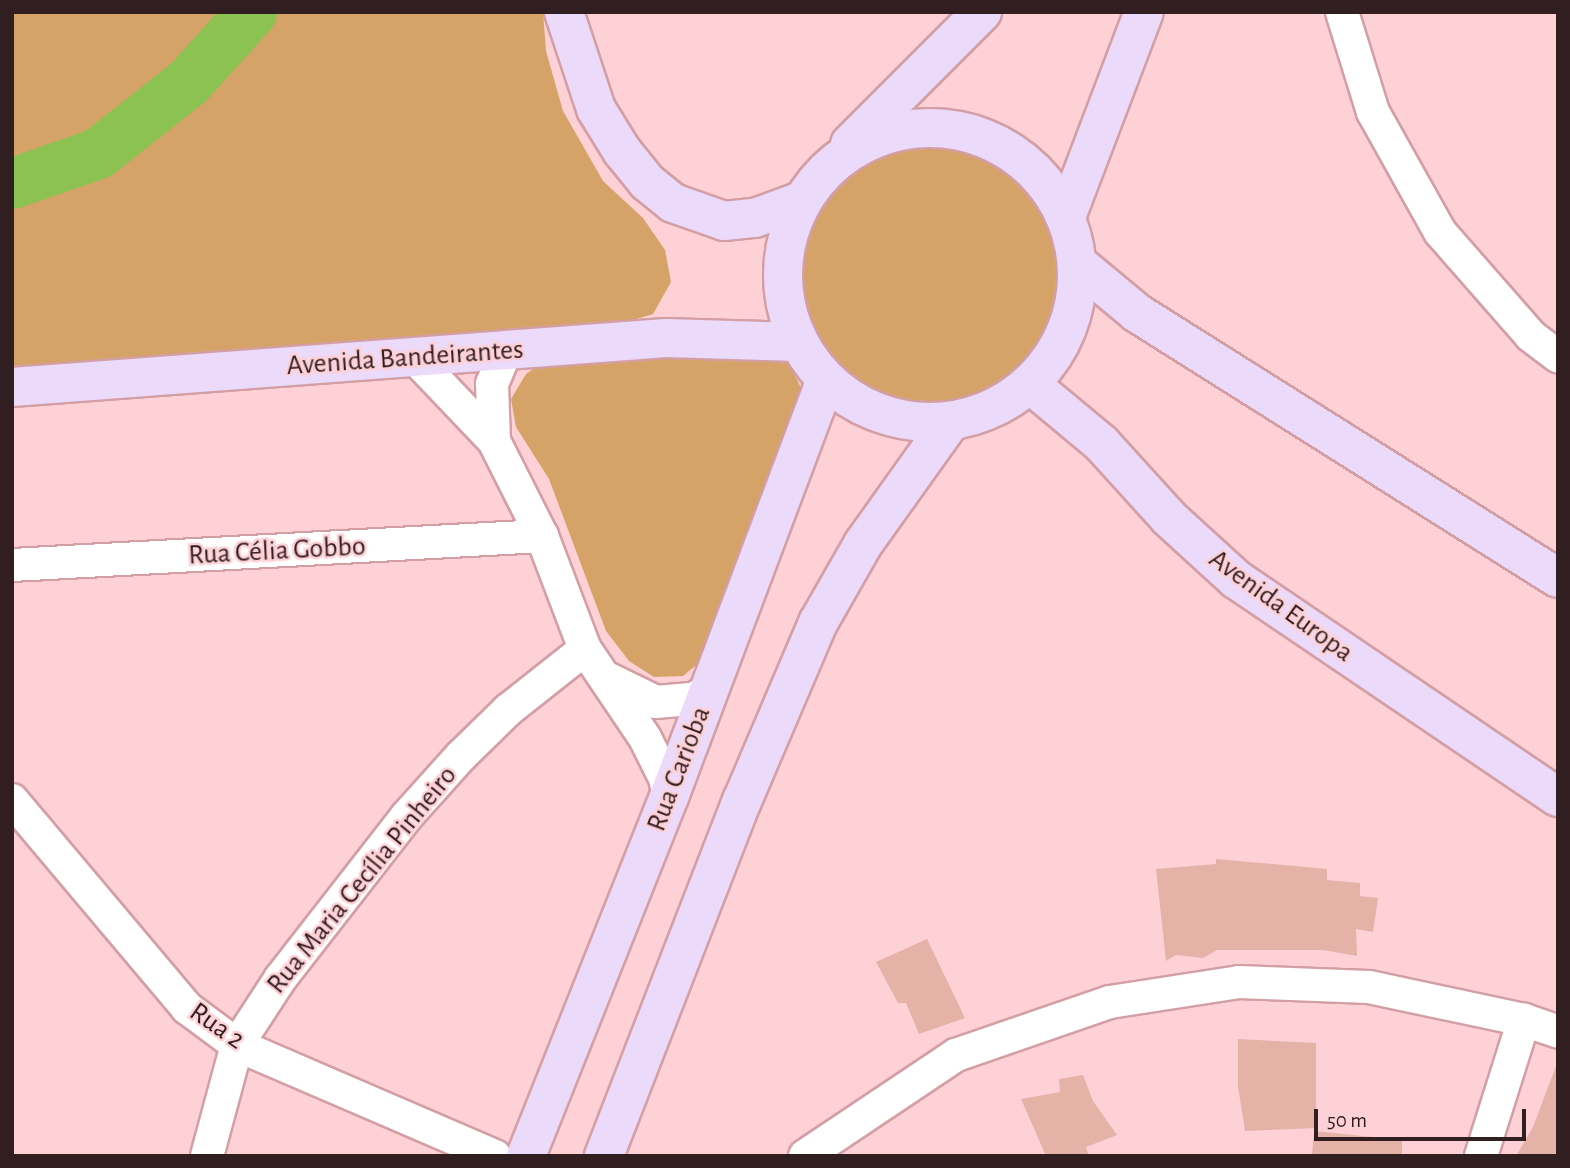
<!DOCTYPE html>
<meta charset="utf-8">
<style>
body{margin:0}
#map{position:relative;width:1570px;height:1168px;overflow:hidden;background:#fdd1d6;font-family:"Alegreya Sans",sans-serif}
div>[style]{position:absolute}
.green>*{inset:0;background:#d5a367}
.round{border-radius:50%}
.river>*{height:51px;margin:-25.5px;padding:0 25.5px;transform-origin:25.5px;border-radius:25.5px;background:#8cc251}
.building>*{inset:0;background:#e5b2a8}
.roads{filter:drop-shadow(2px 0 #d39fa5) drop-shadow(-2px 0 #d39fa5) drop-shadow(0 2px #d39fa5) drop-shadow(0 -2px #d39fa5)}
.minor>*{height:32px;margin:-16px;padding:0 16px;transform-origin:16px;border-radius:16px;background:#fff}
.major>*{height:38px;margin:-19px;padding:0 19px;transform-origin:19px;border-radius:19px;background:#ecdafa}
.major>.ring{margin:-19px;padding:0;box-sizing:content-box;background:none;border:38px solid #ecdafa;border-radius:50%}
span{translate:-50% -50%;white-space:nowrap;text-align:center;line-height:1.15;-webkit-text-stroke:5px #fdd1d6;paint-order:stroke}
.street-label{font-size:28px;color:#311e20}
.frame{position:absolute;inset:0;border:14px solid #311e20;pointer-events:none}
.scale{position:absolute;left:1314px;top:1109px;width:212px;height:32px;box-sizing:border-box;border:4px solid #311e20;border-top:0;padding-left:9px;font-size:21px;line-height:24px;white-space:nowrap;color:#311e20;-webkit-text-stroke:5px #fdd1d6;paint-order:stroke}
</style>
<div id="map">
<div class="green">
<div style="clip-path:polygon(12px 12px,543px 12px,546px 51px,563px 111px,603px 181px,643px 218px,665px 250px,671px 282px,653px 314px,630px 321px,12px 368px)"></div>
<div class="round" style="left:796px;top:142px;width:268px;height:268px"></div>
<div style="clip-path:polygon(767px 351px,790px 365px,802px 390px,706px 657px,683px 676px,654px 677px,629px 661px,606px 631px,549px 479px,516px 427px,511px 399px,526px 374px,538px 366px)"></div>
</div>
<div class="river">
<div style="left:12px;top:183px;width:91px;rotate:-19.2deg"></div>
<div style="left:98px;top:153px;width:115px;rotate:-38.3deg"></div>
<div style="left:188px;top:82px;width:94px;rotate:-48deg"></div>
</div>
<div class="building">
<div style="clip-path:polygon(1216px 859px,1327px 869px,1327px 880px,1360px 883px,1360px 896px,1378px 898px,1373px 932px,1356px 929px,1357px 956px,1323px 950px,1217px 950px,1203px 958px,1176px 955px,1166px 961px,1156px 869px,1216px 864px)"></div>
<div style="clip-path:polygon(927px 939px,965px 1018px,919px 1034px,906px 1003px,898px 1003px,876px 962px)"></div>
<div style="clip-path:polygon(1238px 1039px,1316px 1043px,1316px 1128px,1245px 1131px,1238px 1086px)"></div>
<div style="clip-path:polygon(1556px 1066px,1558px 1156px,1516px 1156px,1533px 1127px)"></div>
<div style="clip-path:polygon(1083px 1075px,1093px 1101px,1117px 1135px,1086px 1147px,1089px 1156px,1046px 1156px,1021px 1099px,1060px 1092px,1059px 1079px)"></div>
<div style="clip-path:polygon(1314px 1131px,1402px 1140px,1402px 1156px,1312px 1156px)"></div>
</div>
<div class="roads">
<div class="minor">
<div style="left:1342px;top:12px;width:105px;rotate:72.8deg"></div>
<div style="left:1373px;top:112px;width:137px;rotate:60.8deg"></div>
<div style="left:1440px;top:232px;width:138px;rotate:48.8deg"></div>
<div style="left:1531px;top:336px;width:34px;rotate:37deg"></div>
<div style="left:415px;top:358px;width:115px;rotate:46.4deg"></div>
<div style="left:494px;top:441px;width:106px;rotate:63.2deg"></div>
<div style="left:542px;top:536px;width:121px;rotate:69.2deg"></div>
<div style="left:585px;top:649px;width:107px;rotate:56deg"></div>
<div style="left:645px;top:738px;width:45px;rotate:63.4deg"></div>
<div style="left:665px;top:778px;width:19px;rotate:78deg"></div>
<div style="left:494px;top:441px;width:57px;rotate:-92deg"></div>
<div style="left:492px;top:384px;width:36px;rotate:-67deg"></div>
<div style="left:12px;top:565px;width:531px;rotate:-3.13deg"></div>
<div style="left:609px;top:679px;width:52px;rotate:26.1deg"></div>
<div style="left:656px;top:702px;width:38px;rotate:-5deg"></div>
<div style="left:694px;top:699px;width:18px;rotate:-34deg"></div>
<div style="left:12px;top:800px;width:272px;rotate:49.9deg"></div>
<div style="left:187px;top:1008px;width:62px;rotate:36.5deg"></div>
<div style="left:237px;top:1045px;width:281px;rotate:23.3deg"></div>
<div style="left:207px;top:1156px;width:115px;rotate:-74.9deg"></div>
<div style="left:237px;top:1045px;width:79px;rotate:-56.9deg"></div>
<div style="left:280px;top:979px;width:205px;rotate:-52.1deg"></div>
<div style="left:406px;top:817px;width:82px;rotate:-48deg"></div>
<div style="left:461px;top:756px;width:66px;rotate:-44.4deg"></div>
<div style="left:508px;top:710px;width:98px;rotate:-38.4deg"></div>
<div style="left:805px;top:1156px;width:182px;rotate:-33.8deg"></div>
<div style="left:956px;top:1055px;width:163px;rotate:-19deg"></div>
<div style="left:1110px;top:1002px;width:131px;rotate:-8.8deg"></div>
<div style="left:1239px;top:982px;width:130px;rotate:2.2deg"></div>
<div style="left:1369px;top:987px;width:158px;rotate:12deg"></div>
<div style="left:1524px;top:1020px;width:36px;rotate:19deg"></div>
<div style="left:1481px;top:1156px;width:143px;rotate:-72.5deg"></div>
</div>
<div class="major">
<div style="left:564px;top:12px;width:102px;rotate:71.7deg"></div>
<div style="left:596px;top:109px;width:49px;rotate:58.2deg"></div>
<div style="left:622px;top:151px;width:40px;rotate:51deg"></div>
<div style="left:647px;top:182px;width:33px;rotate:39deg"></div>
<div style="left:673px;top:203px;width:54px;rotate:19.4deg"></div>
<div style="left:724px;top:221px;width:31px;rotate:-6deg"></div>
<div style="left:755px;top:218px;width:49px;rotate:-20.3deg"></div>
<div class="ring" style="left:783px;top:128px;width:256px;height:256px"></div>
<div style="left:850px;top:144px;width:187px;rotate:-45deg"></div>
<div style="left:1066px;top:217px;width:219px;rotate:-69.2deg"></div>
<div style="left:1077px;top:263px;width:78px;rotate:39.8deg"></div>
<div style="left:1137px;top:313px;width:497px;rotate:32.2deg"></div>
<div style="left:1030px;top:384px;width:92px;rotate:39.7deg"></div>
<div style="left:1101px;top:443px;width:101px;rotate:47.8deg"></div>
<div style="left:1169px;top:518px;width:92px;rotate:42.4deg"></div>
<div style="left:1237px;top:580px;width:387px;rotate:34.1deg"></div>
<div style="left:12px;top:387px;width:656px;rotate:-4.28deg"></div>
<div style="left:666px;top:338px;width:132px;rotate:1.7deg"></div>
<div style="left:526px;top:1156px;width:386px;rotate:-68.3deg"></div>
<div style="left:669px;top:797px;width:446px;rotate:-69.4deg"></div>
<div style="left:604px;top:1156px;width:381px;rotate:-68.8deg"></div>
<div style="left:742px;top:801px;width:194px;rotate:-66.9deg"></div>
<div style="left:818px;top:623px;width:91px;rotate:-60.3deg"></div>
<div style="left:863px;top:544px;width:150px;rotate:-54.5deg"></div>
</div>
</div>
<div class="street-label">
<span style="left:405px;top:358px;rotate:-4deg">Avenida Bandeirantes</span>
<span style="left:277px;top:551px;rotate:-3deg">Rua Célia Gobbo</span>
<span style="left:1281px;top:606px;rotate:36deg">Avenida Europa</span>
<span style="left:679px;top:769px;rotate:-69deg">Rua Carioba</span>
<span style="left:362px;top:880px;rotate:-51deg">Rua Maria Cecília Pinheiro</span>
<span style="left:217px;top:1026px;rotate:35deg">Rua 2</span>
</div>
<div class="frame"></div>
<div class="scale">50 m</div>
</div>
